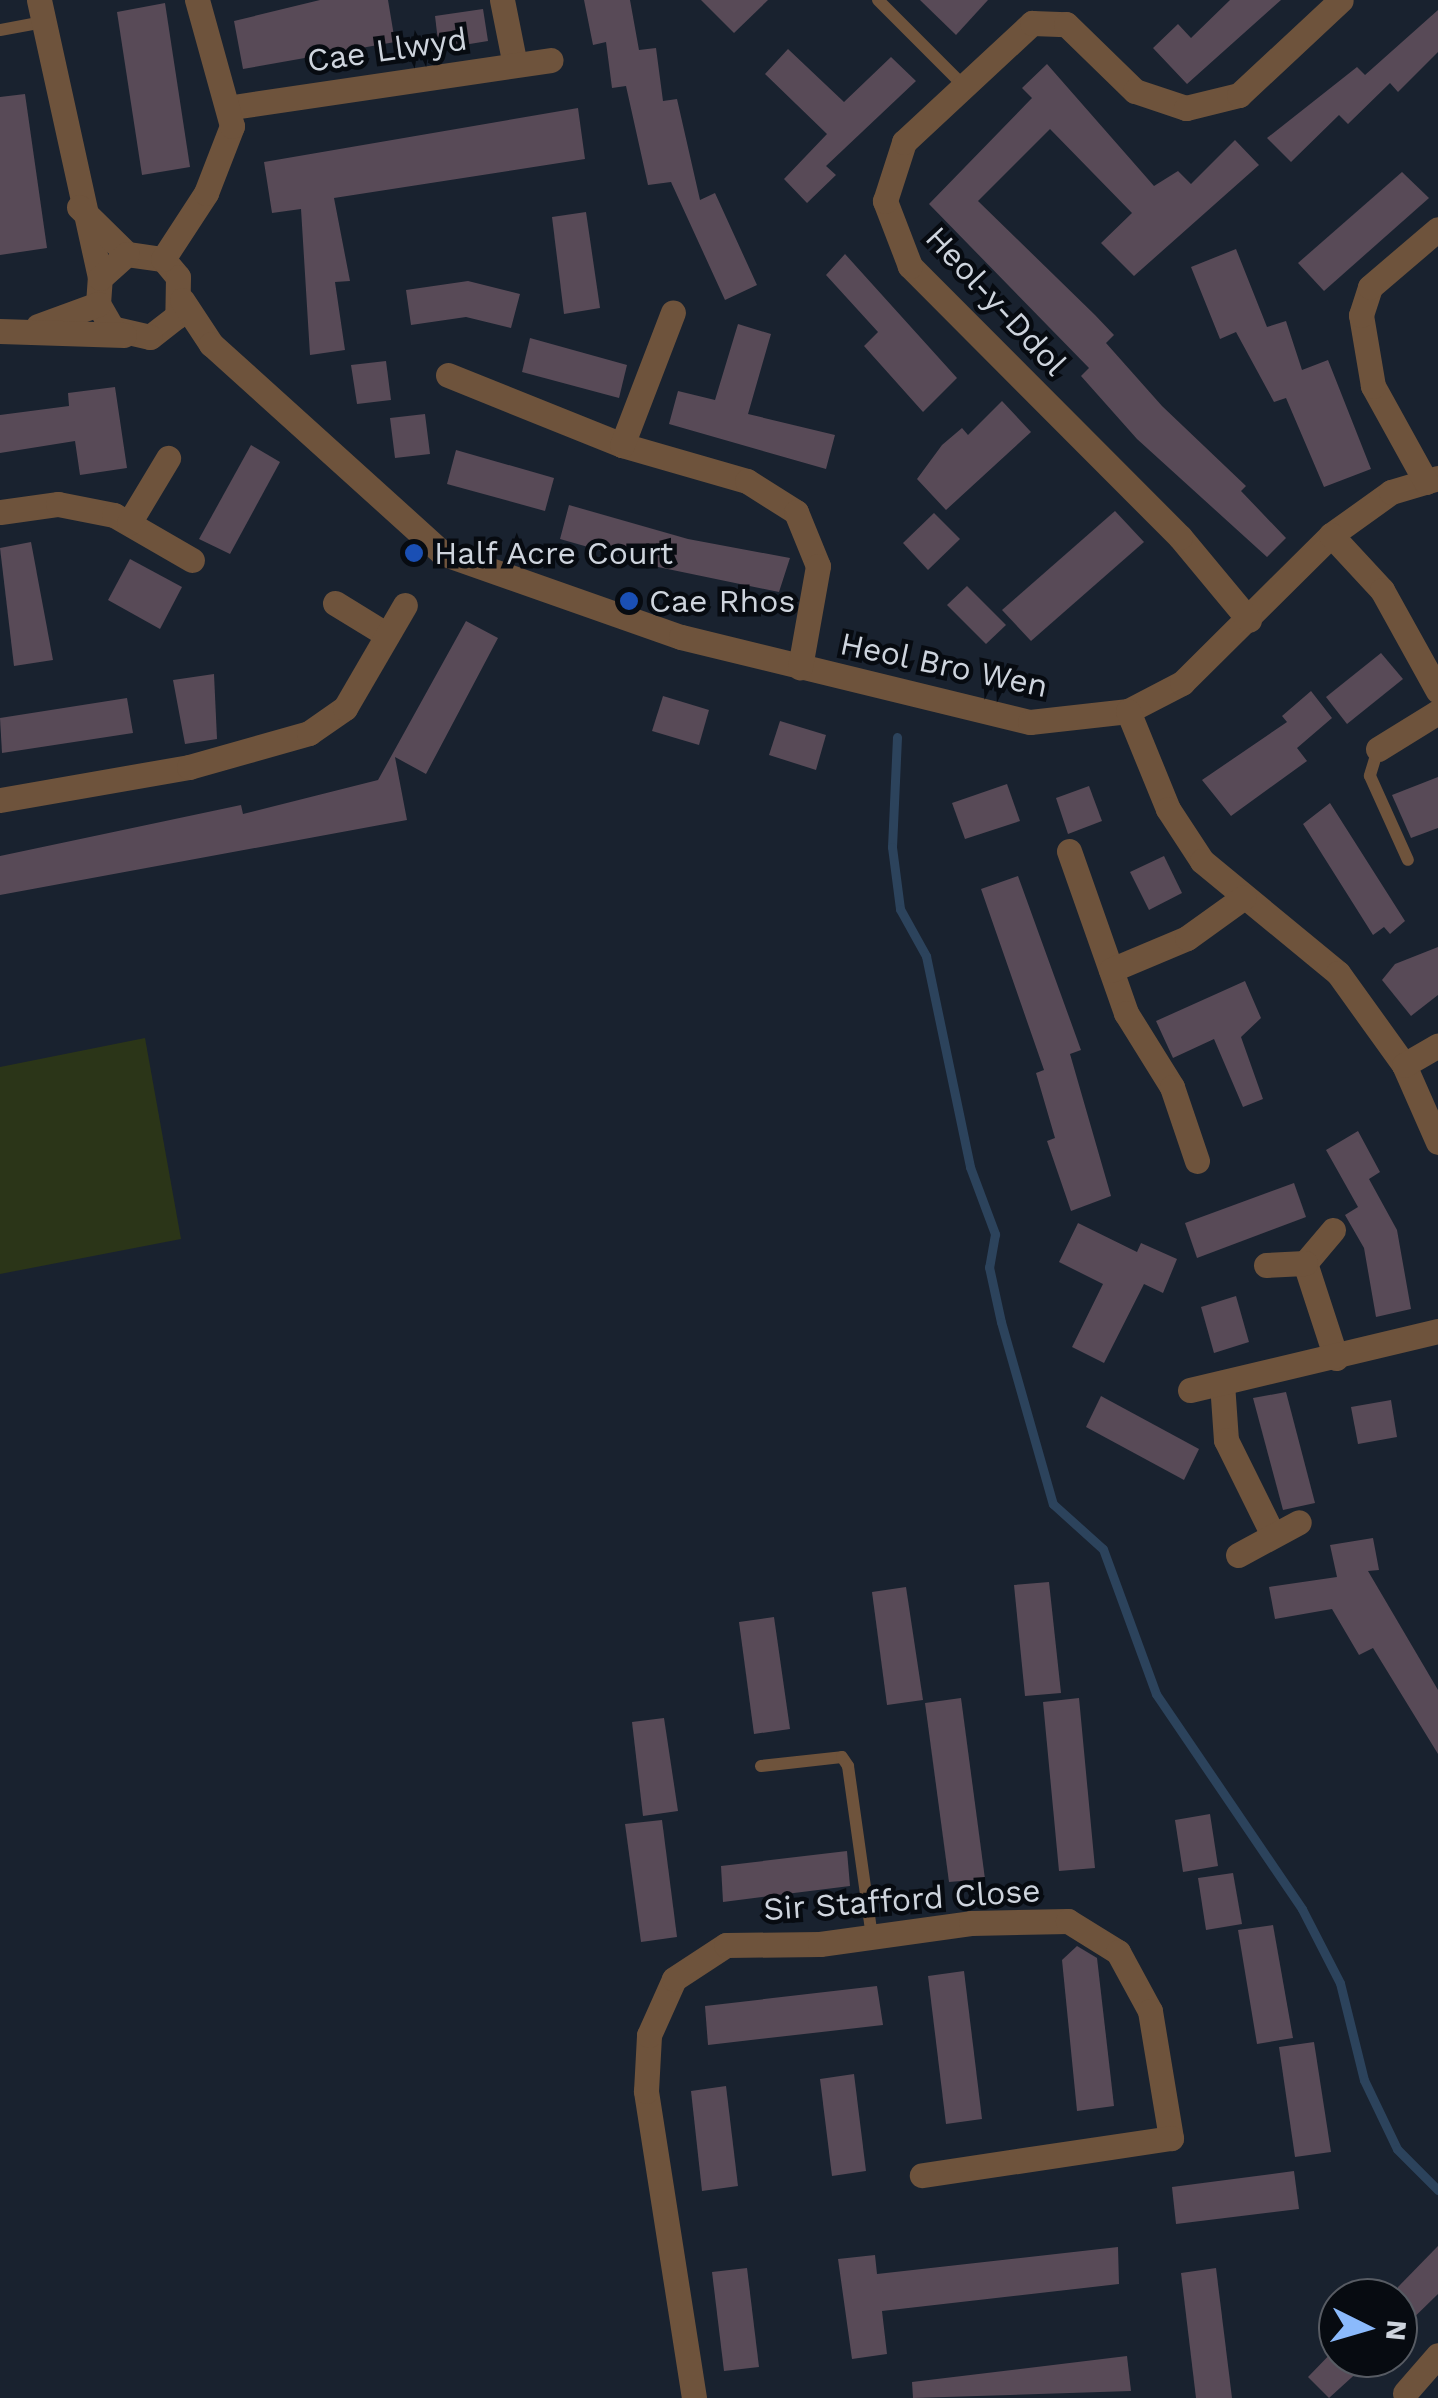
<!DOCTYPE html>
<style>
body{margin:0}
#map{position:relative;width:1438px;height:2398px;overflow:hidden;background:#19222f;font-family:"Work Sans",sans-serif}
div>[style]{position:absolute}
.green>*{inset:0;background:#2b3518}
.stream>*{height:9px;margin:-4.5px;padding:0 4.5px;transform-origin:4.5px;border-radius:4.5px;background:#2c435c}
.building>*{inset:0;background:#584a57}
.service>*{height:12px;margin:-6px;padding:0 6px;transform-origin:6px;border-radius:6px;background:#6e533c}
.minor>*{height:25px;margin:-12.5px;padding:0 12.5px;transform-origin:12.5px;border-radius:12.5px;background:#6e533c}
.dots>*{width:28px;height:28px;translate:-50% -50%;box-sizing:border-box;border:5px solid #070b11;border-radius:50%}
span{translate:-50% -50%;white-space:nowrap;text-align:center;line-height:1.15;-webkit-text-stroke:9px #070b11;paint-order:stroke}
.street-label{font-size:32px;color:#ced4dd}
.poi-label{font-size:32px;color:#ced4dd}
.left{translate:0 -50%;text-align:left}
.north{position:absolute;left:1318px;top:2278px;width:100px;height:100px;box-sizing:border-box;background:#070b11;border:2px solid #575b63;border-radius:50%;rotate:95deg;font-size:28px;font-weight:700;line-height:40px;text-align:center;color:#ced4dd}
.north::after{content:'';display:block;margin:auto;width:35px;height:45px;background:#8bbafc;clip-path:polygon(50% 0,100% 100%,50% 72%,0 100%)}
</style>
<div id="map">
<div class="green">
<div style="clip-path:polygon(145px 1038px,181px 1239px,0 1274px,0 1067px)"></div>
</div>
<div class="stream">
<div style="left:897px;top:737px;width:110px;rotate:92.6deg"></div>
<div style="left:892px;top:847px;width:63px;rotate:82.6deg"></div>
<div style="left:900px;top:909px;width:54px;rotate:61deg"></div>
<div style="left:926px;top:956px;width:216px;rotate:78.2deg"></div>
<div style="left:970px;top:1167px;width:72px;rotate:69.5deg"></div>
<div style="left:995px;top:1234px;width:34px;rotate:100deg"></div>
<div style="left:989px;top:1267px;width:56px;rotate:77.7deg"></div>
<div style="left:1001px;top:1322px;width:189px;rotate:74.1deg"></div>
<div style="left:1053px;top:1504px;width:67px;rotate:42deg"></div>
<div style="left:1103px;top:1549px;width:154px;rotate:69.9deg"></div>
<div style="left:1156px;top:1694px;width:260px;rotate:55.8deg"></div>
<div style="left:1302px;top:1909px;width:83px;rotate:62.8deg"></div>
<div style="left:1340px;top:1983px;width:100px;rotate:76.1deg"></div>
<div style="left:1364px;top:2080px;width:76px;rotate:64.4deg"></div>
<div style="left:1397px;top:2149px;width:58px;rotate:45deg"></div>
</div>
<div class="building">
<div style="clip-path:polygon(320px 0,388px 0,395px 42px,243px 69px,234px 21px)"></div>
<div style="clip-path:polygon(584px 0,630px 0,639px 50px,656px 48px,663px 101px,677px 99px,700px 200px,715px 193px,757px 285px,725px 300px,671px 182px,648px 185px,626px 86px,612px 88px,606px 42px,593px 45px)"></div>
<div style="clip-path:polygon(701px 0,768px 0,734px 33px)"></div>
<div style="clip-path:polygon(920px 0,988px 0,956px 35px)"></div>
<div style="clip-path:polygon(1230px 0,1281px 0,1187px 84px,1153px 48px,1178px 24px,1191px 38px)"></div>
<div style="clip-path:polygon(165px 3px,190px 167px,142px 175px,117px 12px)"></div>
<div style="clip-path:polygon(483px 9px,488px 41px,439px 49px,435px 16px)"></div>
<div style="clip-path:polygon(1438px 10px,1438px 52px,1398px 92px,1390px 83px,1348px 124px,1339px 115px,1291px 162px,1267px 138px,1357px 67px,1365px 75px)"></div>
<div style="clip-path:polygon(788px 49px,844px 102px,891px 57px,916px 81px,826px 166px,836px 175px,807px 203px,784px 179px,827px 134px,765px 74px)"></div>
<div style="clip-path:polygon(1047px 64px,1154px 186px,1178px 171px,1191px 184px,1235px 140px,1259px 165px,1134px 276px,1101px 243px,1132px 213px,1050px 129px,978px 201px,1095px 315px,1114px 335px,1106px 343px,1162px 406px,1246px 486px,1241px 491px,1286px 538px,1267px 557px,1137px 439px,1081px 376px,1089px 368px,929px 204px,1032px 98px,1022px 88px)"></div>
<div style="clip-path:polygon(25px 94px,47px 248px,0 255px,0 97px)"></div>
<div style="clip-path:polygon(578px 108px,585px 159px,334px 198px,350px 281px,335px 282px,345px 350px,310px 355px,301px 209px,272px 213px,264px 162px)"></div>
<div style="clip-path:polygon(1402px 172px,1429px 198px,1324px 291px,1298px 263px)"></div>
<div style="clip-path:polygon(586px 212px,600px 308px,564px 314px,552px 217px)"></div>
<div style="clip-path:polygon(1236px 249px,1267px 327px,1286px 321px,1302px 370px,1328px 360px,1371px 469px,1324px 487px,1286px 398px,1274px 402px,1236px 332px,1220px 339px,1191px 267px)"></div>
<div style="clip-path:polygon(845px 254px,957px 378px,923px 412px,864px 346px,878px 332px,826px 275px)"></div>
<div style="clip-path:polygon(468px 281px,520px 294px,511px 328px,466px 317px,411px 325px,406px 290px)"></div>
<div style="clip-path:polygon(738px 324px,771px 334px,748px 414px,835px 435px,826px 469px,669px 424px,678px 391px,715px 400px)"></div>
<div style="clip-path:polygon(530px 338px,627px 365px,619px 398px,522px 372px)"></div>
<div style="clip-path:polygon(386px 361px,391px 400px,357px 404px,351px 365px)"></div>
<div style="clip-path:polygon(115px 387px,127px 468px,80px 475px,75px 441px,0 453px,0 415px,69px 406px,68px 393px)"></div>
<div style="clip-path:polygon(1002px 401px,1031px 432px,946px 510px,917px 479px,942px 445px,962px 428px,968px 435px)"></div>
<div style="clip-path:polygon(425px 414px,430px 454px,395px 458px,390px 418px)"></div>
<div style="clip-path:polygon(251px 445px,280px 462px,230px 554px,199px 539px)"></div>
<div style="clip-path:polygon(456px 450px,554px 478px,545px 511px,447px 484px)"></div>
<div style="clip-path:polygon(569px 505px,688px 539px,790px 558px,779px 592px,658px 567px,560px 539px)"></div>
<div style="clip-path:polygon(1115px 511px,1144px 542px,1031px 641px,1002px 610px)"></div>
<div style="clip-path:polygon(934px 513px,960px 539px,928px 570px,903px 543px)"></div>
<div style="clip-path:polygon(31px 542px,53px 660px,14px 666px,0 548px)"></div>
<div style="clip-path:polygon(130px 559px,182px 587px,160px 629px,108px 600px)"></div>
<div style="clip-path:polygon(967px 586px,1006px 625px,986px 644px,947px 605px)"></div>
<div style="clip-path:polygon(466px 621px,498px 638px,426px 774px,395px 757px,407px 820px,0 895px,0 856px,241px 805px,243px 814px,378px 780px)"></div>
<div style="clip-path:polygon(1381px 653px,1403px 679px,1347px 724px,1326px 697px)"></div>
<div style="clip-path:polygon(214px 674px,217px 739px,185px 744px,173px 680px)"></div>
<div style="clip-path:polygon(1311px 691px,1332px 718px,1297px 748px,1307px 761px,1231px 816px,1202px 780px,1287px 722px,1282px 716px)"></div>
<div style="clip-path:polygon(663px 696px,709px 710px,699px 745px,652px 731px)"></div>
<div style="clip-path:polygon(127px 698px,133px 733px,2px 753px,0 718px)"></div>
<div style="clip-path:polygon(780px 721px,826px 735px,816px 770px,769px 755px)"></div>
<div style="clip-path:polygon(1438px 777px,1438px 828px,1411px 838px,1392px 795px)"></div>
<div style="clip-path:polygon(1007px 784px,1020px 821px,965px 839px,952px 803px)"></div>
<div style="clip-path:polygon(1089px 786px,1102px 821px,1068px 834px,1056px 798px)"></div>
<div style="clip-path:polygon(1330px 803px,1405px 921px,1390px 934px,1384px 927px,1373px 935px,1303px 824px)"></div>
<div style="clip-path:polygon(1164px 856px,1182px 893px,1149px 910px,1130px 872px)"></div>
<div style="clip-path:polygon(1018px 876px,1081px 1050px,1070px 1054px,1111px 1196px,1071px 1211px,1047px 1141px,1055px 1138px,1036px 1073px,1044px 1070px,981px 889px)"></div>
<div style="clip-path:polygon(1438px 947px,1438px 995px,1411px 1016px,1382px 980px,1395px 964px)"></div>
<div style="clip-path:polygon(1245px 981px,1261px 1018px,1241px 1037px,1263px 1099px,1243px 1107px,1214px 1039px,1173px 1058px,1156px 1021px)"></div>
<div style="clip-path:polygon(1358px 1131px,1380px 1172px,1369px 1179px,1397px 1230px,1411px 1309px,1376px 1317px,1364px 1248px,1345px 1215px,1358px 1207px,1326px 1150px)"></div>
<div style="clip-path:polygon(1294px 1183px,1306px 1217px,1197px 1258px,1185px 1223px)"></div>
<div style="clip-path:polygon(1078px 1223px,1137px 1252px,1141px 1243px,1177px 1259px,1163px 1293px,1144px 1284px,1104px 1363px,1072px 1347px,1103px 1284px,1059px 1262px)"></div>
<div style="clip-path:polygon(1236px 1296px,1249px 1342px,1214px 1353px,1201px 1307px)"></div>
<div style="clip-path:polygon(1286px 1392px,1315px 1503px,1283px 1510px,1253px 1398px)"></div>
<div style="clip-path:polygon(1101px 1396px,1199px 1449px,1184px 1480px,1086px 1427px)"></div>
<div style="clip-path:polygon(1391px 1400px,1397px 1437px,1358px 1444px,1351px 1407px)"></div>
<div style="clip-path:polygon(1373px 1538px,1379px 1570px,1368px 1571px,1438px 1690px,1438px 1754px,1373px 1648px,1359px 1655px,1332px 1609px,1275px 1619px,1269px 1587px,1337px 1577px,1330px 1545px)"></div>
<div style="clip-path:polygon(1049px 1582px,1061px 1693px,1025px 1696px,1014px 1585px)"></div>
<div style="clip-path:polygon(906px 1587px,923px 1700px,887px 1705px,872px 1592px)"></div>
<div style="clip-path:polygon(774px 1617px,790px 1729px,754px 1734px,739px 1622px)"></div>
<div style="clip-path:polygon(961px 1698px,985px 1879px,949px 1882px,925px 1703px)"></div>
<div style="clip-path:polygon(1079px 1698px,1095px 1868px,1059px 1871px,1043px 1702px)"></div>
<div style="clip-path:polygon(664px 1718px,678px 1811px,643px 1816px,632px 1722px)"></div>
<div style="clip-path:polygon(1210px 1814px,1218px 1866px,1183px 1872px,1175px 1820px)"></div>
<div style="clip-path:polygon(662px 1820px,677px 1937px,641px 1942px,625px 1824px)"></div>
<div style="clip-path:polygon(847px 1851px,850px 1886px,723px 1902px,721px 1866px)"></div>
<div style="clip-path:polygon(1233px 1873px,1242px 1924px,1206px 1930px,1198px 1878px)"></div>
<div style="clip-path:polygon(1273px 1925px,1293px 2038px,1257px 2044px,1238px 1930px)"></div>
<div style="clip-path:polygon(1077px 1946px,1097px 1958px,1114px 2106px,1077px 2111px,1062px 1960px)"></div>
<div style="clip-path:polygon(964px 1971px,982px 2119px,946px 2124px,928px 1976px)"></div>
<div style="clip-path:polygon(877px 1986px,883px 2025px,708px 2045px,705px 2006px)"></div>
<div style="clip-path:polygon(1314px 2042px,1331px 2152px,1295px 2157px,1279px 2047px)"></div>
<div style="clip-path:polygon(854px 2074px,866px 2171px,832px 2176px,820px 2079px)"></div>
<div style="clip-path:polygon(726px 2086px,738px 2186px,702px 2191px,691px 2091px)"></div>
<div style="clip-path:polygon(1294px 2171px,1299px 2209px,1176px 2224px,1172px 2187px)"></div>
<div style="clip-path:polygon(1438px 2246px,1438px 2294px,1398px 2333px,1398px 2287px)"></div>
<div style="clip-path:polygon(1118px 2247px,1119px 2284px,882px 2311px,887px 2354px,852px 2359px,838px 2259px,875px 2255px,877px 2274px)"></div>
<div style="clip-path:polygon(747px 2268px,759px 2367px,724px 2371px,712px 2272px)"></div>
<div style="clip-path:polygon(1216px 2268px,1232px 2398px,1196px 2398px,1181px 2273px)"></div>
<div style="clip-path:polygon(1338px 2346px,1338px 2358px,1373px 2358px,1329px 2398px,1308px 2377px)"></div>
<div style="clip-path:polygon(1127px 2356px,1131px 2391px,913px 2398px,912px 2382px)"></div>
</div>
<div class="service">
<div style="left:878px;top:0;width:119px;rotate:45deg"></div>
<div style="left:0;top:30px;width:44px;rotate:-10.5deg"></div>
<div style="left:1378px;top:749px;width:28px;rotate:107deg"></div>
<div style="left:1370px;top:776px;width:92px;rotate:65.7deg"></div>
<div style="left:761px;top:1766px;width:81px;rotate:-6.3deg"></div>
<div style="left:842px;top:1757px;width:11px;rotate:56deg"></div>
<div style="left:848px;top:1766px;width:173px;rotate:82deg"></div>
</div>
<div class="minor">
<div style="left:39px;top:0;width:285px;rotate:77.6deg"></div>
<div style="left:502px;top:0;width:66px;rotate:78.7deg"></div>
<div style="left:233px;top:107px;width:321px;rotate:-8.4deg"></div>
<div style="left:79px;top:207px;width:67px;rotate:44.4deg"></div>
<div style="left:127px;top:254px;width:36px;rotate:8deg"></div>
<div style="left:163px;top:259px;width:23px;rotate:50deg"></div>
<div style="left:178px;top:277px;width:39px;rotate:91deg"></div>
<div style="left:177px;top:316px;width:34px;rotate:142deg"></div>
<div style="left:150px;top:337px;width:39px;rotate:-167deg"></div>
<div style="left:112px;top:328px;width:28px;rotate:-120deg"></div>
<div style="left:98px;top:304px;width:26px;rotate:-86deg"></div>
<div style="left:100px;top:278px;width:36px;rotate:-42deg"></div>
<div style="left:163px;top:259px;width:79px;rotate:-56.9deg"></div>
<div style="left:206px;top:193px;width:72px;rotate:-68.8deg"></div>
<div style="left:232px;top:126px;width:131px;rotate:-105.5deg"></div>
<div style="left:182px;top:300px;width:53px;rotate:56.6deg"></div>
<div style="left:211px;top:344px;width:312px;rotate:42.1deg"></div>
<div style="left:442px;top:553px;width:253px;rotate:19.4deg"></div>
<div style="left:681px;top:637px;width:359px;rotate:13.7deg"></div>
<div style="left:1030px;top:722px;width:99px;rotate:-6.4deg"></div>
<div style="left:1128px;top:711px;width:61px;rotate:-27.4deg"></div>
<div style="left:1182px;top:683px;width:210px;rotate:-44.8deg"></div>
<div style="left:1331px;top:535px;width:74px;rotate:-35.6deg"></div>
<div style="left:1391px;top:492px;width:49px;rotate:-16.6deg"></div>
<div style="left:38px;top:326px;width:64px;rotate:-20.1deg"></div>
<div style="left:0;top:331px;width:124px;rotate:1.8deg"></div>
<div style="left:448px;top:375px;width:188px;rotate:21.9deg"></div>
<div style="left:622px;top:445px;width:130px;rotate:16.1deg"></div>
<div style="left:747px;top:481px;width:58px;rotate:32.3deg"></div>
<div style="left:796px;top:512px;width:58px;rotate:67.8deg"></div>
<div style="left:818px;top:566px;width:103px;rotate:100.1deg"></div>
<div style="left:622px;top:445px;width:142px;rotate:-69deg"></div>
<div style="left:1426px;top:482px;width:110px;rotate:-118.9deg"></div>
<div style="left:1373px;top:386px;width:72px;rotate:-99.6deg"></div>
<div style="left:1361px;top:315px;width:29px;rotate:-72deg"></div>
<div style="left:1370px;top:287px;width:89px;rotate:-40.5deg"></div>
<div style="left:0;top:512px;width:59px;rotate:-7.9deg"></div>
<div style="left:58px;top:504px;width:57px;rotate:11.1deg"></div>
<div style="left:114px;top:515px;width:90px;rotate:30deg"></div>
<div style="left:129px;top:523px;width:76px;rotate:-59deg"></div>
<div style="left:1331px;top:535px;width:75px;rotate:47.2deg"></div>
<div style="left:1382px;top:590px;width:115px;rotate:61deg"></div>
<div style="left:335px;top:603px;width:61px;rotate:31.6deg"></div>
<div style="left:1249px;top:620px;width:108px;rotate:-129.7deg"></div>
<div style="left:1180px;top:537px;width:383px;rotate:-134.9deg"></div>
<div style="left:910px;top:266px;width:70px;rotate:-111deg"></div>
<div style="left:885px;top:201px;width:62px;rotate:-72.1deg"></div>
<div style="left:904px;top:142px;width:175px;rotate:-42.9deg"></div>
<div style="left:1032px;top:23px;width:34px;rotate:2deg"></div>
<div style="left:1066px;top:24px;width:96px;rotate:44.2deg"></div>
<div style="left:1135px;top:91px;width:54px;rotate:18.4deg"></div>
<div style="left:1186px;top:108px;width:55px;rotate:-13.8deg"></div>
<div style="left:1239px;top:95px;width:139px;rotate:-43deg"></div>
<div style="left:1128px;top:711px;width:106px;rotate:67.8deg"></div>
<div style="left:1168px;top:809px;width:62px;rotate:56.8deg"></div>
<div style="left:1202px;top:861px;width:176px;rotate:39.5deg"></div>
<div style="left:1338px;top:973px;width:113px;rotate:54.3deg"></div>
<div style="left:1404px;top:1065px;width:84px;rotate:66.2deg"></div>
<div style="left:1378px;top:749px;width:70px;rotate:-31.7deg"></div>
<div style="left:0;top:800px;width:192px;rotate:-9.9deg"></div>
<div style="left:189px;top:767px;width:125px;rotate:-15.8deg"></div>
<div style="left:309px;top:733px;width:44px;rotate:-34.8deg"></div>
<div style="left:345px;top:708px;width:119px;rotate:-59.8deg"></div>
<div style="left:1069px;top:851px;width:172px;rotate:70.6deg"></div>
<div style="left:1126px;top:1013px;width:87px;rotate:58.1deg"></div>
<div style="left:1172px;top:1087px;width:78px;rotate:71.3deg"></div>
<div style="left:1111px;top:970px;width:82px;rotate:-22.8deg"></div>
<div style="left:1187px;top:938px;width:70px;rotate:-35.7deg"></div>
<div style="left:1404px;top:1065px;width:39px;rotate:-30deg"></div>
<div style="left:1333px;top:1230px;width:43px;rotate:130.3deg"></div>
<div style="left:1305px;top:1263px;width:100px;rotate:71.9deg"></div>
<div style="left:1266px;top:1265px;width:39px;rotate:-3deg"></div>
<div style="left:1222px;top:1383px;width:57px;rotate:86deg"></div>
<div style="left:1226px;top:1440px;width:106px;rotate:63.7deg"></div>
<div style="left:1190px;top:1390px;width:255px;rotate:-13.4deg"></div>
<div style="left:1238px;top:1555px;width:69px;rotate:-28.4deg"></div>
<div style="left:1405px;top:2393px;width:50px;rotate:-49deg"></div>
<div style="left:694px;top:2398px;width:311px;rotate:-98.9deg"></div>
<div style="left:646px;top:2091px;width:56px;rotate:-86.9deg"></div>
<div style="left:649px;top:2035px;width:61px;rotate:-65.9deg"></div>
<div style="left:674px;top:1979px;width:62px;rotate:-33.2deg"></div>
<div style="left:726px;top:1945px;width:94px;rotate:-0.6deg"></div>
<div style="left:820px;top:1944px;width:152px;rotate:-7.9deg"></div>
<div style="left:971px;top:1923px;width:97px;rotate:-1.2deg"></div>
<div style="left:1068px;top:1921px;width:59px;rotate:31.8deg"></div>
<div style="left:1118px;top:1952px;width:67px;rotate:61.5deg"></div>
<div style="left:1150px;top:2011px;width:129px;rotate:80.6deg"></div>
<div style="left:1171px;top:2138px;width:252px;rotate:171.5deg"></div>
</div>
<div class="dots">
<div style="left:414px;top:553px;background:#1a4fb4"></div>
<div style="left:629px;top:601px;background:#1a4fb4"></div>
</div>
<div class="street-label">
<span style="left:387px;top:50px;rotate:-8deg">Cae Llwyd</span>
<span style="left:996px;top:301px;rotate:47deg">Heol-y-Ddol</span>
<span style="left:944px;top:665px;rotate:12deg">Heol Bro Wen</span>
<span style="left:902px;top:1900px;rotate:-4deg">Sir Stafford Close</span>
</div>
<div class="poi-label">
<span class="left" style="left:434px;top:553px">Half Acre Court</span>
<span class="left" style="left:649px;top:601px">Cae Rhos</span>
</div>
<div class="north">N</div>
</div>
